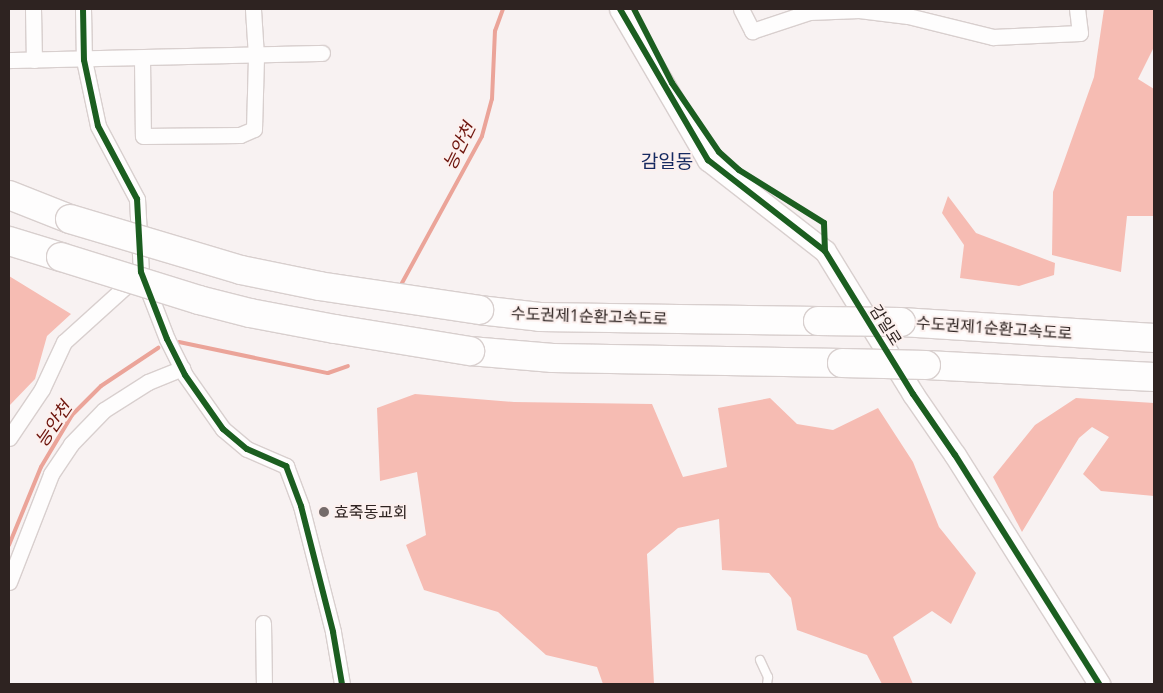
<!DOCTYPE html>
<meta charset="utf-8">
<style>
body{margin:0}
#map{position:relative;width:1163px;height:693px;overflow:hidden;background:#f8f2f2;font-family:"Open Sans","Noto Sans KR",sans-serif}
div>[style]{position:absolute}
.forest>*{inset:0;background:#f6bcb3}
.stream>*{height:4px;margin:-2px;padding:0 2px;transform-origin:2px;border-radius:2px;background:#eba499}
.roads{filter:drop-shadow(1px 0 #d8cfce) drop-shadow(-1px 0 #d8cfce) drop-shadow(0 1px #d8cfce) drop-shadow(0 -1px #d8cfce)}
.lane>*{height:8px;margin:-4px;padding:0 4px;transform-origin:4px;border-radius:4px;background:#fefdfd}
.street>*{height:15px;margin:-7.5px;padding:0 7.5px;transform-origin:7.5px;border-radius:7.5px;background:#fefdfd}
.secondary>*{height:21px;margin:-10.5px;padding:0 10.5px;transform-origin:10.5px;border-radius:10.5px;background:#fefdfd}
.highway>*{height:28px;margin:-14px;padding:0 14px;transform-origin:14px;border-radius:14px;background:#fefdfd}
.bridges{filter:drop-shadow(1px 0 #d8cfce) drop-shadow(-1px 0 #d8cfce) drop-shadow(0 1px #d8cfce) drop-shadow(0 -1px #d8cfce)}
.highway-bridge>*{height:28px;margin:-14px;padding:0 14px;transform-origin:14px;border-radius:14px;background:#fefdfd}
.cycleway>*{height:6px;margin:-3px;padding:0 3px;transform-origin:3px;border-radius:3px;background:#1b5e20}
.dots>*{width:14px;height:14px;translate:-50% -50%;box-sizing:border-box;border:2px solid #fcf0ee;border-radius:50%}
span{translate:-50% -50%;white-space:nowrap;text-align:center;line-height:1.15;-webkit-text-stroke:4px #fcf0ee;paint-order:stroke}
.street-label{font-size:16px;color:#2e2321}
.poi-label{font-size:16px;color:#2e2321}
.left{translate:0 -50%;text-align:left}
.water-label{font-size:18px;color:#6d140c;font-style:italic}
.quarter-label{font-size:19px;color:#172a61}
.frame{position:absolute;inset:0;border:10px solid #2e2321;pointer-events:none}
</style>
<div id="map">
<div class="forest">
<div style="clip-path:polygon(1104px 9px,1154px 9px,1154px 47px,1138px 79px,1154px 89px,1154px 216px,1127px 216px,1121px 272px,1052px 255px,1053px 192px,1094px 77px)"></div>
<div style="clip-path:polygon(948px 196px,976px 233px,1055px 263px,1054px 275px,1019px 286px,960px 278px,964px 245px,942px 213px)"></div>
<div style="clip-path:polygon(9px 276px,71px 314px,47px 336px,35px 379px,9px 406px)"></div>
<div style="clip-path:polygon(415px 394px,514px 402px,652px 404px,683px 477px,727px 467px,718px 408px,770px 398px,797px 424px,833px 430px,878px 408px,913px 462px,939px 527px,976px 573px,951px 624px,932px 611px,893px 637px,913px 684px,882px 684px,867px 655px,797px 630px,791px 598px,769px 573px,722px 570px,719px 519px,678px 528px,647px 554px,654px 684px,603px 684px,597px 667px,546px 655px,498px 612px,424px 590px,406px 545px,426px 535px,417px 472px,380px 481px,377px 408px)"></div>
<div style="clip-path:polygon(1076px 398px,1154px 403px,1154px 496px,1101px 491px,1083px 474px,1109px 437px,1092px 427px,1079px 438px,1022px 532px,993px 477px,1035px 425px)"></div>
</div>
<div class="stream">
<div style="left:402px;top:283px;width:167px;rotate:-61.4deg"></div>
<div style="left:482px;top:136px;width:38px;rotate:-75deg"></div>
<div style="left:492px;top:99px;width:68px;rotate:-87.5deg"></div>
<div style="left:495px;top:31px;width:23px;rotate:-70deg"></div>
<div style="left:179px;top:342px;width:152px;rotate:11.8deg"></div>
<div style="left:328px;top:373px;width:21px;rotate:-19deg"></div>
<div style="left:9px;top:545px;width:84px;rotate:-67.7deg"></div>
<div style="left:41px;top:467px;width:61px;rotate:-59.2deg"></div>
<div style="left:72px;top:415px;width:41px;rotate:-45deg"></div>
<div style="left:101px;top:386px;width:69px;rotate:-33.7deg"></div>
</div>
<div class="roads">
<div class="lane">
<div style="left:760px;top:660px;width:19px;rotate:65deg"></div>
<div style="left:768px;top:677px;width:7px;rotate:98deg"></div>
</div>
<div class="street">
<div style="left:33px;top:9px;width:51px;rotate:88.9deg"></div>
<div style="left:83px;top:9px;width:51px;rotate:88.9deg"></div>
<div style="left:84px;top:60px;width:67px;rotate:78deg"></div>
<div style="left:98px;top:126px;width:83px;rotate:61.9deg"></div>
<div style="left:137px;top:199px;width:73px;rotate:86.9deg"></div>
<div style="left:141px;top:272px;width:72px;rotate:68.8deg"></div>
<div style="left:167px;top:339px;width:40px;rotate:63.4deg"></div>
<div style="left:185px;top:375px;width:66px;rotate:54.9deg"></div>
<div style="left:223px;top:429px;width:31px;rotate:40deg"></div>
<div style="left:247px;top:449px;width:43px;rotate:23.6deg"></div>
<div style="left:286px;top:466px;width:43px;rotate:69.4deg"></div>
<div style="left:301px;top:506px;width:130px;rotate:75.7deg"></div>
<div style="left:333px;top:632px;width:53px;rotate:80.2deg"></div>
<div style="left:741px;top:9px;width:25px;rotate:63deg"></div>
<div style="left:752px;top:31px;width:60px;rotate:-18.4deg"></div>
<div style="left:809px;top:12px;width:50px;rotate:-2.3deg"></div>
<div style="left:859px;top:10px;width:49px;rotate:7deg"></div>
<div style="left:908px;top:16px;width:88px;rotate:13.9deg"></div>
<div style="left:993px;top:37px;width:87px;rotate:-2.6deg"></div>
<div style="left:1080px;top:33px;width:24px;rotate:-97deg"></div>
<div style="left:142px;top:59px;width:77px;rotate:89.3deg"></div>
<div style="left:143px;top:136px;width:97px;rotate:-0.6deg"></div>
<div style="left:240px;top:135px;width:15px;rotate:-23deg"></div>
<div style="left:254px;top:129px;width:73px;rotate:-88.4deg"></div>
<div style="left:256px;top:56px;width:47px;rotate:-93.7deg"></div>
<div style="left:9px;top:60px;width:313px;rotate:-1.3deg"></div>
<div style="left:9px;top:438px;width:59px;rotate:-56deg"></div>
<div style="left:42px;top:389px;width:52px;rotate:-64.9deg"></div>
<div style="left:64px;top:342px;width:98px;rotate:-42.1deg"></div>
<div style="left:9px;top:582px;width:116px;rotate:-68.7deg"></div>
<div style="left:51px;top:474px;width:36px;rotate:-56deg"></div>
<div style="left:71px;top:444px;width:47px;rotate:-45.9deg"></div>
<div style="left:104px;top:410px;width:52px;rotate:-32.5deg"></div>
<div style="left:148px;top:382px;width:37px;rotate:-22deg"></div>
<div style="left:263px;top:623px;width:61px;rotate:89.1deg"></div>
</div>
<div class="secondary">
<div style="left:620px;top:9px;width:175px;rotate:59.8deg"></div>
<div style="left:708px;top:160px;width:148px;rotate:37.9deg"></div>
<div style="left:825px;top:251px;width:168px;rotate:58.4deg"></div>
<div style="left:913px;top:394px;width:74px;rotate:55.5deg"></div>
<div style="left:955px;top:455px;width:271px;rotate:57.8deg"></div>
</div>
<div class="highway">
<div style="left:9px;top:195px;width:66px;rotate:21.5deg"></div>
<div style="left:9px;top:241px;width:54px;rotate:17.1deg"></div>
<div style="left:479px;top:310px;width:61px;rotate:6.5deg"></div>
<div style="left:540px;top:317px;width:278px;rotate:0.8deg"></div>
<div style="left:901px;top:322px;width:254px;rotate:3.6deg"></div>
<div style="left:470px;top:351px;width:83px;rotate:4.8deg"></div>
<div style="left:553px;top:358px;width:289px;rotate:1deg"></div>
<div style="left:926px;top:365px;width:228px;rotate:3deg"></div>
</div>
</div>
<div class="bridges">
<div class="highway-bridge">
<div style="left:70px;top:219px;width:178px;rotate:16.6deg"></div>
<div style="left:241px;top:270px;width:80px;rotate:11.6deg"></div>
<div style="left:319px;top:286px;width:162px;rotate:8.5deg"></div>
<div style="left:61px;top:257px;width:145px;rotate:17.3deg"></div>
<div style="left:199px;top:300px;width:53px;rotate:14.3deg"></div>
<div style="left:250px;top:313px;width:86px;rotate:10.7deg"></div>
<div style="left:335px;top:329px;width:137px;rotate:9.3deg"></div>
<div style="left:818px;top:321px;width:83px;rotate:0.7deg"></div>
<div style="left:842px;top:363px;width:84px;rotate:1.4deg"></div>
</div>
</div>
<div class="cycleway">
<div style="left:83px;top:9px;width:51px;rotate:88.9deg"></div>
<div style="left:84px;top:60px;width:67px;rotate:78deg"></div>
<div style="left:98px;top:126px;width:83px;rotate:61.9deg"></div>
<div style="left:137px;top:199px;width:73px;rotate:86.9deg"></div>
<div style="left:141px;top:272px;width:72px;rotate:68.8deg"></div>
<div style="left:167px;top:339px;width:40px;rotate:63.4deg"></div>
<div style="left:185px;top:375px;width:66px;rotate:54.9deg"></div>
<div style="left:223px;top:429px;width:31px;rotate:40deg"></div>
<div style="left:247px;top:449px;width:43px;rotate:23.6deg"></div>
<div style="left:286px;top:466px;width:43px;rotate:69.4deg"></div>
<div style="left:301px;top:506px;width:130px;rotate:75.7deg"></div>
<div style="left:333px;top:632px;width:53px;rotate:80.2deg"></div>
<div style="left:620px;top:9px;width:175px;rotate:59.8deg"></div>
<div style="left:708px;top:160px;width:148px;rotate:37.9deg"></div>
<div style="left:825px;top:251px;width:168px;rotate:58.4deg"></div>
<div style="left:913px;top:394px;width:74px;rotate:55.5deg"></div>
<div style="left:955px;top:455px;width:271px;rotate:57.8deg"></div>
<div style="left:634px;top:9px;width:83px;rotate:62.8deg"></div>
<div style="left:672px;top:83px;width:83px;rotate:55.7deg"></div>
<div style="left:719px;top:152px;width:27px;rotate:42deg"></div>
<div style="left:739px;top:170px;width:100px;rotate:31.9deg"></div>
<div style="left:824px;top:223px;width:28px;rotate:88deg"></div>
</div>
<div class="dots">
<div style="left:324px;top:512px;background:#756b6a"></div>
</div>
<div class="street-label">
<span style="left:589px;top:316px;rotate:2deg">수도권제1순환고속도로</span>
<span style="left:886px;top:325px;rotate:58deg">감일로</span>
<span style="left:994px;top:328px;rotate:4deg">수도권제1순환고속도로</span>
</div>
<div class="poi-label">
<span class="left" style="left:334px;top:512px">효죽동교회</span>
</div>
<div class="water-label">
<span style="left:459px;top:146px;rotate:-64deg">능안천</span>
<span style="left:53px;top:424px;rotate:-56deg">능안천</span>
</div>
<div class="quarter-label">
<span style="left:667px;top:162px">감일동</span>
</div>
<div class="frame"></div>
</div>
